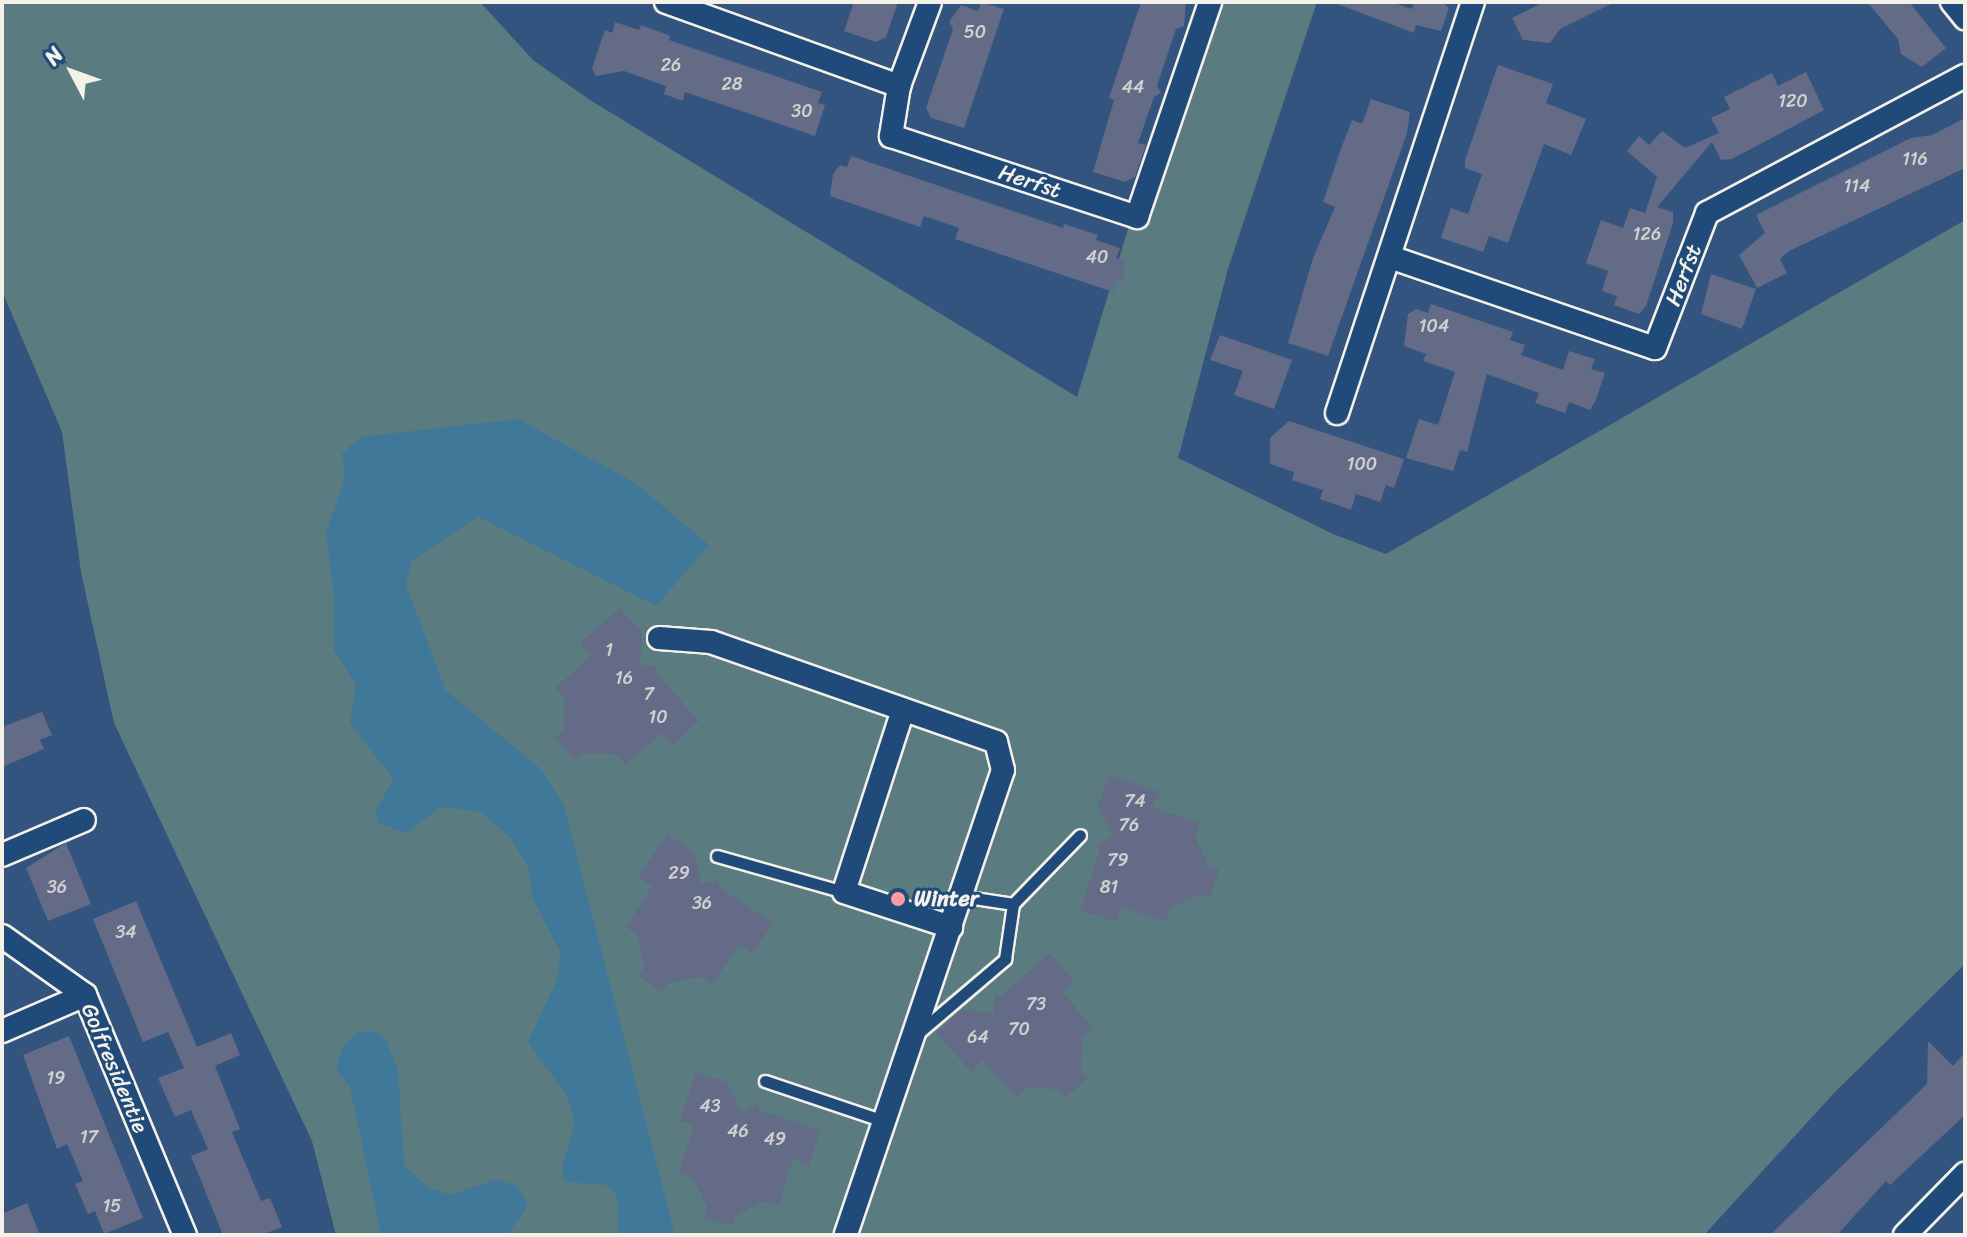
<!DOCTYPE html>
<style>
body{margin:0}
#map{position:relative;width:1967px;height:1237px;overflow:hidden;background:#33547e;font-family:Sriracha,sans-serif}
div>[style]{position:absolute}
.green>*{inset:0;background:#5a7c81}
.water>*{inset:0;background:#3f7899}
.building>*{inset:0;background:#636b86}
.roads{filter:drop-shadow(2px 0 #f4f1e8) drop-shadow(-2px 0 #f4f1e8) drop-shadow(0 2px #f4f1e8) drop-shadow(0 -2px #f4f1e8)}
.lane>*{height:11px;margin:-5.5px;padding:0 5.5px;transform-origin:5.5px;border-radius:5.5px;background:#1f4a7a}
.street>*{height:22px;margin:-11px;padding:0 11px;transform-origin:11px;border-radius:11px;background:#1f4a7a}
.dots>*{width:22px;height:22px;translate:-50% -50%;box-sizing:border-box;border:4px solid #1f4a7a;border-radius:50%}
span{translate:-50% -50%;white-space:nowrap;text-align:center;line-height:1.15;-webkit-text-stroke:6px #1f4a7a;paint-order:stroke}
.number-label{font-size:18px;color:#d0d0d0}
.number-label span{-webkit-text-stroke-width:0}
.street-label{font-size:22px;color:#f4f1e8}
.poi-label{font-size:22px;color:#f4f1e8;font-weight:700}
.left{translate:0 -50%;text-align:left}
.frame{position:absolute;inset:0;border:4px solid #f4f1e8;pointer-events:none}
.north{position:absolute;left:32px;top:32px;width:80px;height:80px;-webkit-text-stroke:6px #1f4a7a;paint-order:stroke;rotate:311deg;font-size:22px;font-weight:700;line-height:32px;text-align:center;color:#f4f1e8}
.north::after{content:'';display:block;margin:auto;width:28px;height:36px;background:#f4f1e8;clip-path:polygon(50% 0,100% 100%,50% 72%,0 100%)}
</style>
<div id="map">
<div class="green">
<div style="clip-path:polygon(2px 2px,480px 2px,533px 60px,590px 100px,1077px 397px,1197px 2px,1317px 2px,1228px 269px,1178px 458px,1333px 534px,1386px 554px,1965px 220px,1965px 964px,1836px 1091px,1704px 1235px,336px 1235px,312px 1141px,114px 723px,81px 572px,62px 432px,2px 291px)"></div>
</div>
<div class="water">
<div style="clip-path:polygon(518px 419px,635px 483px,709px 545px,656px 606px,478px 517px,411px 562px,406px 585px,446px 691px,542px 770px,564px 806px,675px 1235px,618px 1235px,617px 1196px,607px 1185px,564px 1182px,562px 1167px,575px 1123px,567px 1096px,528px 1042px,557px 980px,561px 953px,532px 897px,529px 869px,511px 838px,481px 812px,440px 807px,407px 833px,378px 823px,376px 811px,393px 778px,350px 723px,356px 685px,334px 650px,334px 598px,326px 532px,345px 479px,342px 454px,360px 437px)"></div>
<div style="clip-path:polygon(371px 1031px,385px 1037px,398px 1071px,404px 1165px,426px 1186px,450px 1195px,496px 1180px,518px 1186px,528px 1206px,507px 1235px,381px 1235px,350px 1087px,336px 1069px,344px 1044px,358px 1032px)"></div>
</div>
<div class="building">
<div style="clip-path:polygon(854px 2px,898px 2px,886px 37px,876px 42px,844px 31px)"></div>
<div style="clip-path:polygon(981px 2px,1004px 9px,964px 128px,931px 118px,926px 108px,953px 29px,949px 22px,961px 5px,978px 11px)"></div>
<div style="clip-path:polygon(1141px 2px,1186px 2px,1184px 26px,1176px 29px,1157px 86px,1161px 93px,1154px 97px,1138px 143px,1146px 145px,1135px 177px,1125px 182px,1093px 172px,1114px 100px,1109px 98px)"></div>
<div style="clip-path:polygon(1332px 2px,1391px 2px,1412px 9px,1414px 2px,1443px 2px,1449px 8px,1441px 31px,1416px 25px,1414px 33px)"></div>
<div style="clip-path:polygon(1544px 2px,1615px 2px,1560px 29px,1550px 43px,1523px 40px,1512px 18px)"></div>
<div style="clip-path:polygon(1867px 2px,1909px 2px,1946px 48px,1922px 67px,1901px 54px,1898px 39px)"></div>
<div style="clip-path:polygon(615px 22px,639px 30px,641px 25px,670px 36px,669px 40px,822px 92px,818px 103px,825px 105px,815px 136px,685px 92px,683px 101px,664px 94px,666px 86px,624px 71px,596px 76px,592px 68px,605px 30px,612px 33px)"></div>
<div style="clip-path:polygon(1498px 65px,1553px 84px,1546px 103px,1586px 119px,1571px 155px,1544px 144px,1508px 243px,1489px 236px,1483px 252px,1441px 238px,1451px 208px,1468px 214px,1482px 174px,1465px 168px,1465px 160px)"></div>
<div style="clip-path:polygon(1806px 72px,1824px 110px,1732px 159px,1721px 160px,1712px 142px,1657px 207px,1673px 212px,1673px 223px,1646px 306px,1639px 314px,1614px 305px,1617px 296px,1602px 291px,1608px 271px,1586px 263px,1601px 220px,1623px 228px,1630px 208px,1645px 213px,1657px 177px,1627px 151px,1639px 136px,1649px 145px,1662px 131px,1685px 148px,1719px 133px,1711px 118px,1730px 109px,1724px 97px,1772px 73px,1778px 86px)"></div>
<div style="clip-path:polygon(1371px 99px,1410px 112px,1407px 133px,1328px 356px,1288px 343px,1313px 258px,1335px 207px,1323px 202px,1339px 154px,1352px 120px,1362px 124px)"></div>
<div style="clip-path:polygon(1965px 118px,1965px 168px,1789px 251px,1780px 259px,1787px 273px,1757px 288px,1739px 255px,1765px 233px,1756px 215px,1911px 138px,1932px 135px)"></div>
<div style="clip-path:polygon(851px 156px,1063px 228px,1064px 224px,1098px 235px,1096px 240px,1120px 248px,1116px 258px,1124px 261px,1123px 282px,1117px 280px,1113px 292px,955px 239px,959px 228px,924px 216px,920px 227px,830px 196px,833px 174px,840px 165px,847px 167px)"></div>
<div style="clip-path:polygon(1711px 274px,1756px 289px,1742px 329px,1701px 314px)"></div>
<div style="clip-path:polygon(1431px 304px,1513px 332px,1510px 340px,1525px 345px,1521px 355px,1563px 370px,1569px 351px,1595px 359px,1591px 369px,1605px 373px,1595px 402px,1590px 410px,1569px 402px,1565px 413px,1535px 403px,1539px 393px,1487px 374px,1467px 452px,1460px 450px,1453px 471px,1406px 458px,1419px 419px,1438px 425px,1455px 372px,1423px 361px,1426px 354px,1404px 346px,1408px 314px,1416px 309px,1428px 313px)"></div>
<div style="clip-path:polygon(1220px 335px,1292px 360px,1274px 409px,1234px 395px,1243px 371px,1210px 360px)"></div>
<div style="clip-path:polygon(1289px 421px,1404px 459px,1394px 488px,1386px 485px,1380px 502px,1356px 494px,1351px 510px,1320px 499px,1323px 490px,1292px 480px,1294px 472px,1270px 464px,1270px 438px)"></div>
<div style="clip-path:polygon(620px 608px,642px 633px,640px 665px,657px 666px,656px 673px,699px 721px,672px 745px,662px 733px,625px 765px,616px 754px,582px 753px,575px 760px,555px 738px,563px 731px,565px 698px,555px 688px,591px 656px,580px 643px)"></div>
<div style="clip-path:polygon(42px 712px,52px 735px,40px 740px,44px 749px,2px 767px,2px 727px)"></div>
<div style="clip-path:polygon(1109px 775px,1159px 792px,1152px 807px,1199px 823px,1195px 837px,1209px 866px,1219px 870px,1210px 897px,1200px 894px,1170px 908px,1166px 922px,1122px 907px,1115px 922px,1080px 910px,1100px 850px,1097px 844px,1113px 836px,1098px 806px)"></div>
<div style="clip-path:polygon(667px 834px,695px 853px,701px 884px,718px 881px,720px 888px,773px 923px,753px 953px,738px 945px,713px 984px,700px 977px,668px 983px,662px 992px,638px 976px,644px 967px,638px 935px,626px 927px,652px 886px,638px 878px)"></div>
<div style="clip-path:polygon(66px 843px,91px 904px,48px 921px,26px 868px)"></div>
<div style="clip-path:polygon(136px 901px,197px 1047px,231px 1033px,240px 1055px,215px 1066px,240px 1129px,232px 1132px,261px 1201px,270px 1198px,282px 1227px,262px 1235px,223px 1235px,191px 1156px,208px 1149px,191px 1110px,175px 1117px,158px 1078px,184px 1068px,168px 1032px,143px 1042px,93px 919px)"></div>
<div style="clip-path:polygon(1050px 953px,1074px 981px,1063px 993px,1093px 1028px,1083px 1037px,1081px 1070px,1088px 1078px,1066px 1097px,1059px 1089px,1026px 1088px,1016px 1097px,982px 1060px,971px 1072px,936px 1033px,961px 1010px,994px 1013px,995px 995px,1001px 996px)"></div>
<div style="clip-path:polygon(69px 1036px,143px 1218px,104px 1234px,95px 1211px,88px 1214px,75px 1184px,83px 1181px,67px 1144px,57px 1149px,23px 1055px)"></div>
<div style="clip-path:polygon(1928px 1041px,1953px 1066px,1965px 1052px,1965px 1115px,1890px 1185px,1886px 1181px,1837px 1235px,1770px 1235px,1927px 1084px)"></div>
<div style="clip-path:polygon(696px 1072px,727px 1082px,742px 1112px,757px 1104px,760px 1110px,820px 1131px,809px 1166px,793px 1159px,778px 1206px,764px 1201px,735px 1216px,731px 1226px,704px 1217px,707px 1207px,692px 1177px,679px 1172px,694px 1124px,679px 1122px)"></div>
<div style="clip-path:polygon(27px 1203px,40px 1235px,2px 1235px,2px 1214px)"></div>
</div>
<div class="roads">
<div class="lane">
<div style="left:717px;top:856px;width:132px;rotate:15.8deg"></div>
<div style="left:961px;top:896px;width:53px;rotate:8.7deg"></div>
<div style="left:1013px;top:904px;width:96px;rotate:-45.8deg"></div>
<div style="left:917px;top:1034px;width:116px;rotate:-40.4deg"></div>
<div style="left:1005px;top:959px;width:56px;rotate:-81.7deg"></div>
<div style="left:765px;top:1081px;width:126px;rotate:18.6deg"></div>
</div>
<div class="street">
<div style="left:666px;top:2px;width:248px;rotate:19.8deg"></div>
<div style="left:899px;top:86px;width:51px;rotate:99.1deg"></div>
<div style="left:891px;top:136px;width:259px;rotate:18.2deg"></div>
<div style="left:1137px;top:217px;width:227px;rotate:-71.2deg"></div>
<div style="left:1952px;top:2px;width:21px;rotate:51deg"></div>
<div style="left:899px;top:86px;width:90px;rotate:-69.7deg"></div>
<div style="left:1390px;top:257px;width:280px;rotate:19deg"></div>
<div style="left:1655px;top:348px;width:145px;rotate:-68.9deg"></div>
<div style="left:1707px;top:213px;width:292px;rotate:-28deg"></div>
<div style="left:1337px;top:413px;width:433px;rotate:-71.7deg"></div>
<div style="left:659px;top:638px;width:52px;rotate:4.4deg"></div>
<div style="left:711px;top:642px;width:302px;rotate:19.3deg"></div>
<div style="left:996px;top:742px;width:29px;rotate:76deg"></div>
<div style="left:1003px;top:770px;width:491px;rotate:108.7deg"></div>
<div style="left:903px;top:710px;width:191px;rotate:108deg"></div>
<div style="left:844px;top:892px;width:113px;rotate:18.1deg"></div>
<div style="left:2px;top:855px;width:89px;rotate:-23.1deg"></div>
<div style="left:2px;top:936px;width:102px;rotate:35.4deg"></div>
<div style="left:85px;top:995px;width:260px;rotate:67.4deg"></div>
<div style="left:2px;top:1031px;width:90px;rotate:-23.4deg"></div>
<div style="left:1905px;top:1235px;width:86px;rotate:-45.5deg"></div>
</div>
</div>
<div class="dots">
<div style="left:898px;top:899px;background:#ff9aa2"></div>
</div>
<div class="number-label">
<span style="left:975px;top:32px">50</span>
<span style="left:671px;top:65px">26</span>
<span style="left:732px;top:84px">28</span>
<span style="left:1133px;top:87px">44</span>
<span style="left:1793px;top:101px">120</span>
<span style="left:802px;top:111px">30</span>
<span style="left:1915px;top:159px">116</span>
<span style="left:1857px;top:186px">114</span>
<span style="left:1647px;top:234px">126</span>
<span style="left:1097px;top:257px">40</span>
<span style="left:1434px;top:326px">104</span>
<span style="left:1362px;top:464px">100</span>
<span style="left:609px;top:650px">1</span>
<span style="left:624px;top:678px">16</span>
<span style="left:649px;top:694px">7</span>
<span style="left:658px;top:717px">10</span>
<span style="left:1135px;top:801px">74</span>
<span style="left:1129px;top:825px">76</span>
<span style="left:1118px;top:860px">79</span>
<span style="left:679px;top:873px">29</span>
<span style="left:57px;top:887px">36</span>
<span style="left:1109px;top:887px">81</span>
<span style="left:702px;top:903px">36</span>
<span style="left:126px;top:932px">34</span>
<span style="left:1036px;top:1004px">73</span>
<span style="left:1019px;top:1029px">70</span>
<span style="left:978px;top:1037px">64</span>
<span style="left:56px;top:1078px">19</span>
<span style="left:710px;top:1106px">43</span>
<span style="left:738px;top:1131px">46</span>
<span style="left:89px;top:1137px">17</span>
<span style="left:775px;top:1139px">49</span>
<span style="left:112px;top:1206px">15</span>
</div>
<div class="street-label">
<span style="left:1030px;top:181px;rotate:18deg">Herfst</span>
<span style="left:1683px;top:275px;rotate:-69deg">Herfst</span>
<span style="left:115px;top:1068px;rotate:67deg">Golfresidentie</span>
</div>
<div class="poi-label">
<span class="left" style="left:914px;top:899px">Winter</span>
</div>
<div class="frame"></div>
<div class="north">N</div>
</div>
